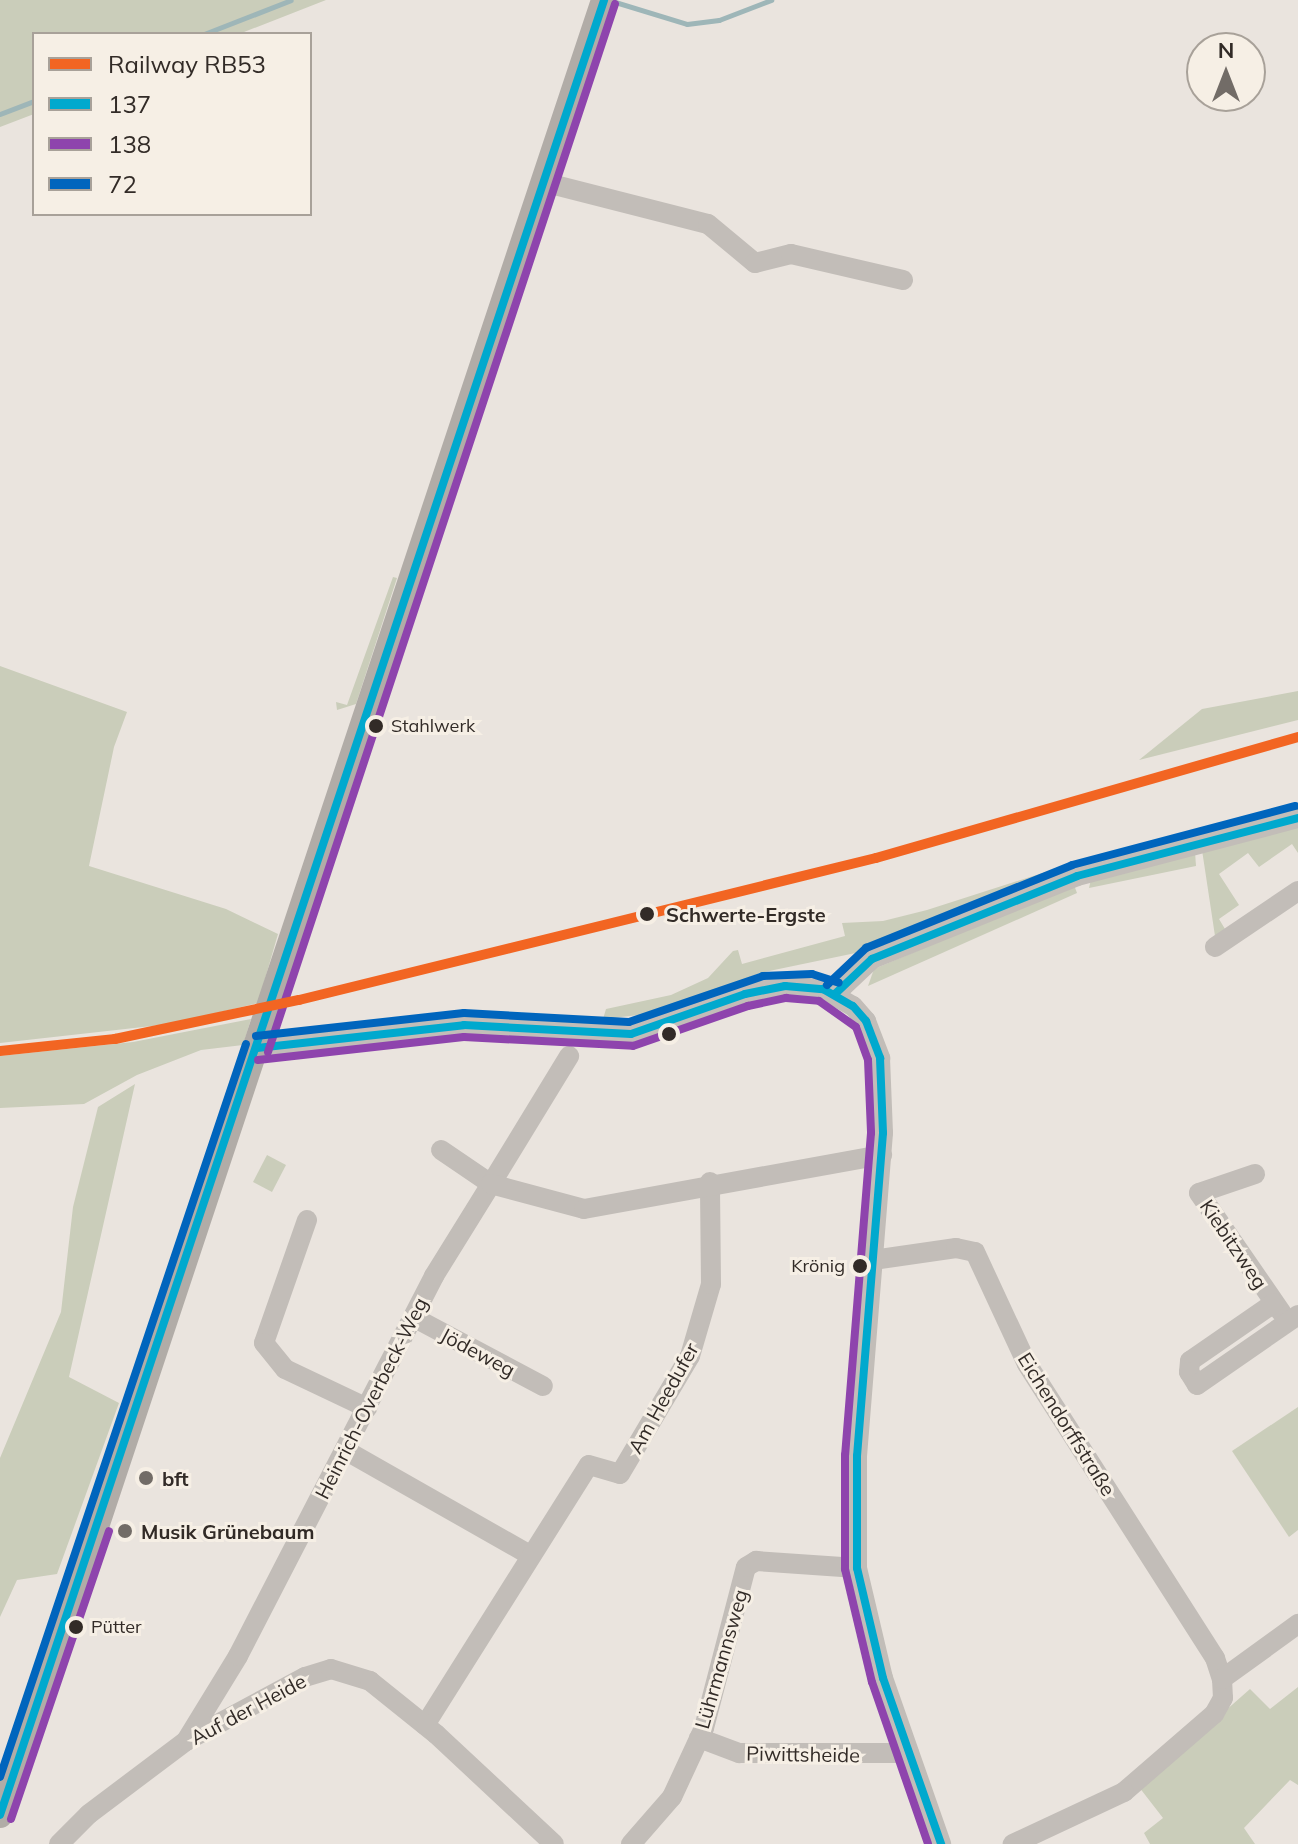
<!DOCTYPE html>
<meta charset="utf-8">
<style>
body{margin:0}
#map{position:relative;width:1298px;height:1844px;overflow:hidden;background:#eae4de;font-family:Mulish,sans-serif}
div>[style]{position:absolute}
.green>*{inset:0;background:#cacdba}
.stream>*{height:5px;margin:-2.5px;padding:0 2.5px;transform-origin:2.5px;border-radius:2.5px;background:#9eb6b8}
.minor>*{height:20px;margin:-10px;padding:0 10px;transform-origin:10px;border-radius:10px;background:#c2bdb8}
.major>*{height:26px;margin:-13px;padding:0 13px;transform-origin:13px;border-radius:13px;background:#b1aca7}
.bus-1>*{height:8px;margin:-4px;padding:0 4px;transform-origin:4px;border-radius:4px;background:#00a9ce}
.bus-2>*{height:8px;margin:-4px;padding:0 4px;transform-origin:4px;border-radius:4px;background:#8e44ad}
.bus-3>*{height:8px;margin:-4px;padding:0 4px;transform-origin:4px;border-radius:4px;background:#0065bd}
.rail-1>*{height:10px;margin:-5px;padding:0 5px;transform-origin:5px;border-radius:5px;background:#f26522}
.dots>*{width:22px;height:22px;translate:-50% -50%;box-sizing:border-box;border:4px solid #f6efe5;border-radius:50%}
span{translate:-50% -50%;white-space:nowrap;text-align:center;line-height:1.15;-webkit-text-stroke:6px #f6efe5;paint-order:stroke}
.bus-label{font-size:18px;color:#322b27}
.left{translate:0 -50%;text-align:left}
.right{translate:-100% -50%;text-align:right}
.stop-label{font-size:20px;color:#322b27;font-weight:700}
.street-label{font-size:20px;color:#322b27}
.poi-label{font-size:20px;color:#322b27;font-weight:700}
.legend{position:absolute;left:32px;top:32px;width:280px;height:184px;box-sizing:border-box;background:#f6efe5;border:2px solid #a8a199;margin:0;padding:10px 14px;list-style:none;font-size:24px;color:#322b27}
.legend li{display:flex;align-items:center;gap:16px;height:40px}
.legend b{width:40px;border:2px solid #a8a199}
.north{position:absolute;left:1186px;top:32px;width:80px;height:80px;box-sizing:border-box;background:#f6efe5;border:2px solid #a8a199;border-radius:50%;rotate:0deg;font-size:22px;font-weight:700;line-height:32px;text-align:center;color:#322b27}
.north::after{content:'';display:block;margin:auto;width:28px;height:36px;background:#726c67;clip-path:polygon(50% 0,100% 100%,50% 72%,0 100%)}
</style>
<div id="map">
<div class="green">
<div style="clip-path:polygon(0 0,326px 0,239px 34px,34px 34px,34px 114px,0 127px)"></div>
<div style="clip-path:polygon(393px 577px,397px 578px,356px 704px,337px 710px,336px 702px,347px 705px)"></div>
<div style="clip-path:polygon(0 666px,127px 712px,114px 747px,89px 866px,226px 909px,278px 934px,258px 1003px,170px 1024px,0 1043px)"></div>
<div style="clip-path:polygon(1298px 691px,1298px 720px,1139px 760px,1202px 709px)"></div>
<div style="clip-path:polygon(1298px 827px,1298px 853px,1292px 844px,1259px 867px,1248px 853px,1219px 874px,1239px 905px,1219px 919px,1225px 929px,1215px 936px,1202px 850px)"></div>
<div style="clip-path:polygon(1195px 852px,1196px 866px,1089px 888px,1092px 875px)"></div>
<div style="clip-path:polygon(1089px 858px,1091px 863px,870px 950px,760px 973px,657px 1013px,603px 1019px,606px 1009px,671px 995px,708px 978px,733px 951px,738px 950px,742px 964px,845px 936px,842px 923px,883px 921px,927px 910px)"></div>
<div style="clip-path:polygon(1074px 885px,1077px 893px,868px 986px,874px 969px)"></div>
<div style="clip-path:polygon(251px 1019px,243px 1045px,201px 1050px,137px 1075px,84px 1104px,0 1108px,0 1056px,133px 1042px)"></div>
<div style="clip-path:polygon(135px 1084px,69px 1377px,119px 1403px,57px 1574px,17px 1580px,0 1617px,0 1458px,61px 1312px,73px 1207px,98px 1107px)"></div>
<div style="clip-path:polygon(267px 1155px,286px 1165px,272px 1192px,253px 1182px)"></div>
<div style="clip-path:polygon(1298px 1407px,1298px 1530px,1289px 1537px,1232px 1451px)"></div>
<div style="clip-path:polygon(1298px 1687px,1298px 1785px,1290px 1780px,1244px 1828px,1255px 1844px,1150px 1844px,1144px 1833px,1163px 1818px,1139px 1787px,1250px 1689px,1270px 1709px)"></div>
</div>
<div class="stream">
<div style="left:612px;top:1px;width:78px;rotate:17deg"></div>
<div style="left:687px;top:24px;width:32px;rotate:-7deg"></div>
<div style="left:719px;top:20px;width:56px;rotate:-21deg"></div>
<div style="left:204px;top:34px;width:93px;rotate:-21.3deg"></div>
<div style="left:0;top:114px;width:36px;rotate:-21deg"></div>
</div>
<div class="minor">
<div style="left:543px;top:182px;width:170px;rotate:14.3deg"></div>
<div style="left:708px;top:224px;width:61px;rotate:39.7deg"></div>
<div style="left:755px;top:263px;width:37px;rotate:-14deg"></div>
<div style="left:791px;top:254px;width:115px;rotate:13.1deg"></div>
<div style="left:1215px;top:947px;width:100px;rotate:-34deg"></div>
<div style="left:835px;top:994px;width:51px;rotate:-43.4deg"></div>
<div style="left:872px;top:959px;width:221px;rotate:-22deg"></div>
<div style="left:1077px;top:876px;width:228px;rotate:-14.7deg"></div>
<div style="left:257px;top:1048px;width:208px;rotate:-6.3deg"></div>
<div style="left:464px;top:1025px;width:167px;rotate:3.1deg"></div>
<div style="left:631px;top:1034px;width:121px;rotate:-19.3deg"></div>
<div style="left:745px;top:994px;width:41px;rotate:-11.3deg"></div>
<div style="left:785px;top:986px;width:38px;rotate:5deg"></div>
<div style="left:823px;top:989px;width:34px;rotate:30deg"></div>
<div style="left:853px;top:1006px;width:20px;rotate:49deg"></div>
<div style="left:866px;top:1021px;width:40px;rotate:69deg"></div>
<div style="left:880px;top:1058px;width:75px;rotate:87.7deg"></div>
<div style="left:883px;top:1133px;width:324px;rotate:94.6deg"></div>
<div style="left:857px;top:1456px;width:112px;rotate:90deg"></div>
<div style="left:857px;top:1568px;width:113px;rotate:76.7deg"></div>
<div style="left:883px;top:1678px;width:176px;rotate:70.7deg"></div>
<div style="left:441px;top:1150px;width:60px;rotate:34.2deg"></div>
<div style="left:491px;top:1184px;width:150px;rotate:-58.6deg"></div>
<div style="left:1255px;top:1174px;width:59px;rotate:161.3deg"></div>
<div style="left:1199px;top:1193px;width:145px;rotate:55.4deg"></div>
<div style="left:307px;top:1220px;width:130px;rotate:109.3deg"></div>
<div style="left:264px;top:1343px;width:33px;rotate:51deg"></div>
<div style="left:285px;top:1369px;width:91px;rotate:25.4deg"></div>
<div style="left:873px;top:1260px;width:84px;rotate:-8.2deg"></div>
<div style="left:956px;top:1248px;width:19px;rotate:12deg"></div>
<div style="left:975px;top:1252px;width:123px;rotate:65.1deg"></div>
<div style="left:1027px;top:1364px;width:349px;rotate:57.4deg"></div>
<div style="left:1215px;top:1658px;width:22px;rotate:72deg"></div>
<div style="left:1222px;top:1679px;width:19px;rotate:87deg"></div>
<div style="left:1223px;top:1698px;width:18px;rotate:119deg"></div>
<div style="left:1214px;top:1714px;width:119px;rotate:139.1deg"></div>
<div style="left:1124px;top:1792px;width:123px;rotate:154.9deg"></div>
<div style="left:1274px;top:1303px;width:102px;rotate:145.4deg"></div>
<div style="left:1190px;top:1361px;width:11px;rotate:95deg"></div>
<div style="left:1189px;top:1372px;width:15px;rotate:58deg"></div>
<div style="left:1197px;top:1385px;width:123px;rotate:-34.7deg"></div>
<div style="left:413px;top:1317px;width:147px;rotate:28deg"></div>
<div style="left:345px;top:1450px;width:210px;rotate:29.6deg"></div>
<div style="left:1222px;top:1679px;width:94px;rotate:-35.9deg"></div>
<div style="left:425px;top:1725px;width:307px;rotate:-57.8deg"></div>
<div style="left:589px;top:1465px;width:32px;rotate:16deg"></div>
<div style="left:620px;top:1474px;width:137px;rotate:-59.3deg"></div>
<div style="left:690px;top:1356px;width:75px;rotate:-73.7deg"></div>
<div style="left:711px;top:1284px;width:102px;rotate:-90.6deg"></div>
<div style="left:699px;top:1738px;width:43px;rotate:20.6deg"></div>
<div style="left:739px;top:1753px;width:170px"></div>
<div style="left:186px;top:1741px;width:100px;rotate:-58.5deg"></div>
<div style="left:238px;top:1656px;width:428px;rotate:-62.7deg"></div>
<div style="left:434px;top:1276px;width:108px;rotate:-58.2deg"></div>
<div style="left:491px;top:1184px;width:96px;rotate:15deg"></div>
<div style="left:584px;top:1209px;width:303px;rotate:-10.3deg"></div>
<div style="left:59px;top:1844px;width:42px;rotate:-45deg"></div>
<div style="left:89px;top:1814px;width:121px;rotate:-37deg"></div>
<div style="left:186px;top:1741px;width:135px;rotate:-28.3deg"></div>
<div style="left:305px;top:1677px;width:27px;rotate:-17deg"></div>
<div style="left:331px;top:1669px;width:41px;rotate:17.1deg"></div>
<div style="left:370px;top:1681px;width:85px;rotate:38.8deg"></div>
<div style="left:436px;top:1734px;width:161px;rotate:43deg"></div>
<div style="left:631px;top:1844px;width:62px;rotate:-48.9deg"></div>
<div style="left:672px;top:1797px;width:76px;rotate:-65.1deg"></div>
<div style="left:704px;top:1728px;width:166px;rotate:-75.4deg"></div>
<div style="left:746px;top:1567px;width:12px;rotate:-31deg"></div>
<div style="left:756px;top:1561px;width:101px;rotate:4deg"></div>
</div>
<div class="major">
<div style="left:0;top:1815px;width:1913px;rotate:-71.59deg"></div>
</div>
<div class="bus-1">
<div style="left:835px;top:994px;width:51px;rotate:-43.4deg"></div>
<div style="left:872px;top:959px;width:221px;rotate:-22deg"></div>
<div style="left:1077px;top:876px;width:228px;rotate:-14.7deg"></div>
<div style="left:257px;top:1048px;width:208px;rotate:-6.3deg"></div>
<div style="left:464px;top:1025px;width:167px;rotate:3.1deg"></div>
<div style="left:631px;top:1034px;width:121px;rotate:-19.3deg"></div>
<div style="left:745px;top:994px;width:41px;rotate:-11.3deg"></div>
<div style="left:785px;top:986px;width:38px;rotate:5deg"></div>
<div style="left:823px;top:989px;width:34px;rotate:30deg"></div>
<div style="left:853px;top:1006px;width:20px;rotate:49deg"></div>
<div style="left:866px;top:1021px;width:40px;rotate:69deg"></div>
<div style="left:880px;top:1058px;width:75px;rotate:87.7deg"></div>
<div style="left:883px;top:1133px;width:324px;rotate:94.6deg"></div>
<div style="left:857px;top:1456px;width:112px;rotate:90deg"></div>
<div style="left:857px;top:1568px;width:113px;rotate:76.7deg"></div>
<div style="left:883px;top:1678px;width:176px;rotate:70.7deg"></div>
<div style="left:0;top:1815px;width:1913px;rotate:-71.59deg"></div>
</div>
<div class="bus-2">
<div style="left:268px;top:1052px;width:1104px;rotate:-71.68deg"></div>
<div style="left:258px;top:1060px;width:207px;rotate:-6.4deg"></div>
<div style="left:464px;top:1037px;width:169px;rotate:3deg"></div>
<div style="left:633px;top:1046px;width:122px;rotate:-19.2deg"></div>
<div style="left:748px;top:1006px;width:39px;rotate:-12deg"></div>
<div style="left:786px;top:998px;width:33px;rotate:5deg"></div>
<div style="left:819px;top:1001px;width:45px;rotate:35.1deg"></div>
<div style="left:856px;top:1027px;width:35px;rotate:70deg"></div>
<div style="left:868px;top:1060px;width:73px;rotate:87.6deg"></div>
<div style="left:871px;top:1133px;width:323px;rotate:94.6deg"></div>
<div style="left:845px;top:1455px;width:114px;rotate:90deg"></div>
<div style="left:845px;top:1569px;width:116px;rotate:76.6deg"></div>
<div style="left:872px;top:1682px;width:171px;rotate:70.9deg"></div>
<div style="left:11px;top:1819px;width:304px;rotate:-71.2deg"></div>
</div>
<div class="bus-3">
<div style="left:827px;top:985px;width:54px;rotate:-43.5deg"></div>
<div style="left:866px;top:948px;width:222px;rotate:-21.9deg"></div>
<div style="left:1072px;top:865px;width:231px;rotate:-14.8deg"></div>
<div style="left:256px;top:1036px;width:209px;rotate:-6.3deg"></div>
<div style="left:464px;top:1013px;width:165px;rotate:3.1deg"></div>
<div style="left:629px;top:1022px;width:142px;rotate:-18.9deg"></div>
<div style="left:763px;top:976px;width:49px;rotate:-2.3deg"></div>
<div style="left:812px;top:974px;width:28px;rotate:18deg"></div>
<div style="left:0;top:1777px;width:773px;rotate:-71.45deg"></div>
</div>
<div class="rail-1">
<div style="left:0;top:1051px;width:116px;rotate:-6deg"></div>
<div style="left:115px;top:1039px;width:188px;rotate:-12deg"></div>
<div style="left:299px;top:1000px;width:594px;rotate:-13.83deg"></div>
<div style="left:876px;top:858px;width:439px;rotate:-16deg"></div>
</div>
<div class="dots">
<div style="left:376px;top:726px;background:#322b27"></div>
<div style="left:647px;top:914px;background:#322b27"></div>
<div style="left:669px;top:1034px;background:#322b27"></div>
<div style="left:860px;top:1266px;background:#322b27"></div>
<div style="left:146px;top:1478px;background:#726c67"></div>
<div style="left:125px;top:1531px;background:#726c67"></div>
<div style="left:76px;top:1627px;background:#322b27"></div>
</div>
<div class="bus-label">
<span class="left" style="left:391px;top:726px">Stahlwerk</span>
<span class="right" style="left:845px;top:1266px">Krönig</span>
<span class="left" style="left:91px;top:1627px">Pütter</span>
</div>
<div class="stop-label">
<span class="left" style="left:666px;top:914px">Schwerte-Ergste</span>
</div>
<div class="street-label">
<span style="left:1234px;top:1244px;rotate:56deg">Kiebitzweg</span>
<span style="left:478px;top:1352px;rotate:28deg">Jödeweg</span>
<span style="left:371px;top:1398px;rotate:-63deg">Heinrich-Overbeck-Weg</span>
<span style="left:663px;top:1398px;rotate:-61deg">Am Heedufer</span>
<span style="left:1067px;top:1424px;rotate:58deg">Eichendorffstraße</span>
<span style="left:721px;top:1659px;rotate:-74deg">Lührmannsweg</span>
<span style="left:248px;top:1709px;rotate:-28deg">Auf der Heide</span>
<span style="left:803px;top:1754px;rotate:1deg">Piwittsheide</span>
</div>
<div class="poi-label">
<span class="left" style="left:162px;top:1478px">bft</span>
<span class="left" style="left:141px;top:1531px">Musik Grünebaum</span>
</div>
<ul class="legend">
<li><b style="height:10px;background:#f26522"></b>Railway RB53</li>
<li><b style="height:10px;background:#00a9ce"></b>137</li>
<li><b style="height:10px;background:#8e44ad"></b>138</li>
<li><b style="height:10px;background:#0065bd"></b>72</li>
</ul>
<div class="north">N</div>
</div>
